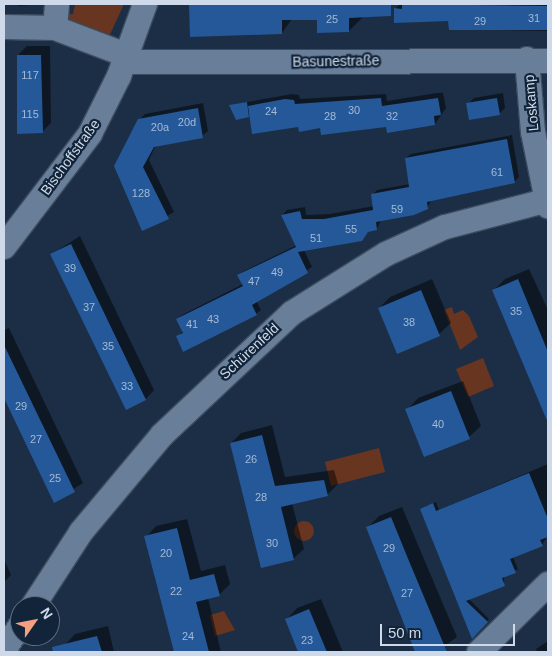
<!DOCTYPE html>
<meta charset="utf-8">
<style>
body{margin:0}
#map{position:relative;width:552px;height:656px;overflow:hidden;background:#1c2e45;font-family:Helvetica,sans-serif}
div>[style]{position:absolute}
.green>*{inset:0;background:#683521}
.round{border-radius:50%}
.shadow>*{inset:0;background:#0007}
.building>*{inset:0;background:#245898}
.roads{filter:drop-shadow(1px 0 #3d4c5f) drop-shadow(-1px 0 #3d4c5f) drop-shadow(0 1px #3d4c5f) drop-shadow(0 -1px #3d4c5f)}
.minor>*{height:24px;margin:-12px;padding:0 12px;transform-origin:12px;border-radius:12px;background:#687e99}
span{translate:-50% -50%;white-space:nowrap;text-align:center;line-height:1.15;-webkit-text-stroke:4.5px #12243a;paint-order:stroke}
.number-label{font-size:11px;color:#a4bad5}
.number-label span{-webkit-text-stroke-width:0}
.street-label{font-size:14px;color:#cedae9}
.frame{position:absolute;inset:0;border:5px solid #cedae9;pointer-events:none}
.north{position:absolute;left:10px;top:596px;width:50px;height:50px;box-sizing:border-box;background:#12243a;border:1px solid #5d6d80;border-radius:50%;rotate:57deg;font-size:14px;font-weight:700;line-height:20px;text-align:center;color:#cedae9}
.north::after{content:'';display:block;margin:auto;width:18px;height:22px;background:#f2a080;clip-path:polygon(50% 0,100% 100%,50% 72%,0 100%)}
.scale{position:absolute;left:380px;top:624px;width:135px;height:22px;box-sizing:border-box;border:2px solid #cedae9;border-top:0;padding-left:6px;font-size:15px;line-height:18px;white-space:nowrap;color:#cedae9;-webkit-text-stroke:4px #12243a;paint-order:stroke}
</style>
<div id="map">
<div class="green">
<div style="clip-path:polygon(75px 4px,124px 4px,107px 41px,60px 24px,62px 15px,73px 14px)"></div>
<div style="clip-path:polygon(452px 307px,454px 314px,463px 310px,469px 316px,478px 337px,460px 350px,444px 310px)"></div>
<div style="clip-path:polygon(483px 358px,494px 386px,468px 397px,456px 369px)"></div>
<div style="clip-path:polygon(379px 448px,385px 472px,331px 486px,325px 462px)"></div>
<div class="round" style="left:294px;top:521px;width:20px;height:20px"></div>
<div style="clip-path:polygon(224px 611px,235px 630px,215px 636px,210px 615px)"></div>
</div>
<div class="shadow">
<div style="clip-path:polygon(18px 4px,43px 4px,18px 6px)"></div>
<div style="clip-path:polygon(190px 4px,374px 4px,374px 6px,349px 31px,318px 19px,292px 19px,282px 33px,191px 36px)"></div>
<div style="clip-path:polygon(400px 4px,548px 4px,548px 31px,450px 29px,450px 19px,395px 9px)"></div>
<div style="clip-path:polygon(27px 46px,50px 46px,51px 123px,42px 132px,18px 55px)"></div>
<div style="clip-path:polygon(437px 93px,443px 93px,446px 108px,435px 124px,299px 125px,249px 116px,231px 105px,292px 94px,299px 95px,300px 99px,386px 94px,387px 101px)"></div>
<div style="clip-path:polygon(503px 93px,505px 108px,500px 113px,468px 104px,474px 98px)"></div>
<div style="clip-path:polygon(203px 103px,208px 131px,202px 136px,156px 145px,149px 160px,174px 212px,142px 230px,139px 120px,145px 114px)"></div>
<div style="clip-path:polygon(512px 135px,519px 177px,514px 182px,432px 199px,427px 208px,381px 220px,377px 229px,304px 250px,312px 267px,256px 300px,261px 310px,256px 314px,178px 337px,183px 331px,177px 319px,182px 315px,243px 284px,239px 275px,244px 271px,297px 245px,282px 215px,287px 210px,305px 207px,306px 215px,330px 214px,374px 206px,372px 195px,377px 190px,410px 184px,406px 158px,411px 154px)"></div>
<div style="clip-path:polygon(80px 236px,154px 390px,146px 399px,52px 254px)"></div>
<div style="clip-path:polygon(529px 269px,548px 310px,548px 421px,494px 290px,505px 279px)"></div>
<div style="clip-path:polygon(432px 279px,451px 323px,439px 334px,398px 352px,379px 308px,390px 297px)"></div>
<div style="clip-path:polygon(9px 328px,83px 483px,55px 501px,4px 395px,4px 330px)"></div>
<div style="clip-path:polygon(463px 381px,481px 426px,469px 437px,407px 410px,418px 398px)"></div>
<div style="clip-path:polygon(272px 425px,285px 477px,334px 470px,338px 484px,328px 494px,292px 503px,304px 549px,293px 559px,231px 443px,241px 433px)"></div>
<div style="clip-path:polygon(548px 464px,548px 535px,542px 545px,513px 557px,518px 569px,504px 576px,504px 585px,469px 599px,489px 619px,472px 637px,421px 509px,436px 502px,439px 510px)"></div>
<div style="clip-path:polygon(402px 507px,457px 637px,436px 652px,417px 652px,367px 528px,379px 516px)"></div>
<div style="clip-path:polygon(187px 519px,201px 571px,225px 565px,230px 584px,219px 595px,208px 598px,221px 652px,177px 652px,146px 537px,156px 526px)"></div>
<div style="clip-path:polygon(4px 559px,11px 575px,4px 582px)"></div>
<div style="clip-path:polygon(321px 599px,343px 652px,300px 652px,286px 620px,297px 608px)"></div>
<div style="clip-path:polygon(108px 626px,114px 652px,67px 652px,65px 645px,75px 634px)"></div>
<div style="clip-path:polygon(548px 641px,548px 652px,537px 652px,536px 649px)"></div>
</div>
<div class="building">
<div style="clip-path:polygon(189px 4px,391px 4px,391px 16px,349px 18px,349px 32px,317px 33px,317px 20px,282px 20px,282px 34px,190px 37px)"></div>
<div style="clip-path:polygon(402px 4px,548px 6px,548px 30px,449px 30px,448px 21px,394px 23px,394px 8px,402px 9px)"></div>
<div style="clip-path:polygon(17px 55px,41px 55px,43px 133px,17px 134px)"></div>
<div style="clip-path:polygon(381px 98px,382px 106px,438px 98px,441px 115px,434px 116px,435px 125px,387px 133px,386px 127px,321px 135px,320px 128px,299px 132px,298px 127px,252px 134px,248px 106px,285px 99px,294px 100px,295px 104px)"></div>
<div style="clip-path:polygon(497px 98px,500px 115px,469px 120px,466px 103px)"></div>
<div style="clip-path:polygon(247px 102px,249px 117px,236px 120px,229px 105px)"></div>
<div style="clip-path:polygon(198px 108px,203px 138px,154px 147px,143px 167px,169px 219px,142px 231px,114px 166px,138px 119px)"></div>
<div style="clip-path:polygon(507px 139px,515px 183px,427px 202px,428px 209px,414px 215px,376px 222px,377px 230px,368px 232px,362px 241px,298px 252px,308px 273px,252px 305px,257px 315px,183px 352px,176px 336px,183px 333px,176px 319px,243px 286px,237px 275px,296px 247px,281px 215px,300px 211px,302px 219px,324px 219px,373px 210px,371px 194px,409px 187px,405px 158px)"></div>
<div style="clip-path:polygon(71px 244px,146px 400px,126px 410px,50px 254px)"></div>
<div style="clip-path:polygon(518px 279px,548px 352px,548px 423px,492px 290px)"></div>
<div style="clip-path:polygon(421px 290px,440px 336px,397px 354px,378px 308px)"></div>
<div style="clip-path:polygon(4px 345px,75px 492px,54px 503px,4px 398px)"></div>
<div style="clip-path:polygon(451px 391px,470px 439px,424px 457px,405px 409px)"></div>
<div style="clip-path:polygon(262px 435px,275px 486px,324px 480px,328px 496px,281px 507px,294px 560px,261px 568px,230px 443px)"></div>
<div style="clip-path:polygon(529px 473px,548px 519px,548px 537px,540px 540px,543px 546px,510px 559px,516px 573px,502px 578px,505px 586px,466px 601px,488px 622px,472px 639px,420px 509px,433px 503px,436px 511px)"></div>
<div style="clip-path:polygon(391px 517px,409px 561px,447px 652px,415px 652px,366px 527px)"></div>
<div style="clip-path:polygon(177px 528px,190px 580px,214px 574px,220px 596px,196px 602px,209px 652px,174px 652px,155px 578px,144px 536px)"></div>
<div style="clip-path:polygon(309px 609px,327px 652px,298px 652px,285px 619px)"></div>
<div style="clip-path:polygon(97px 636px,102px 652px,53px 652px,52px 647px)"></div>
</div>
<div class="roads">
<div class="minor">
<div style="left:4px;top:27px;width:51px;rotate:1.1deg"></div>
<div style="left:55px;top:28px;width:76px;rotate:20.8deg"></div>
<div style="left:55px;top:28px;width:24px;rotate:-85deg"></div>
<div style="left:527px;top:59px;width:73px;rotate:85.3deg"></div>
<div style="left:533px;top:132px;width:76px;rotate:78.5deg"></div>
<div style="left:125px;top:62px;width:423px;rotate:-0.1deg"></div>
<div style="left:4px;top:247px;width:142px;rotate:-52.7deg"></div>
<div style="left:90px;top:134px;width:65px;rotate:-63.4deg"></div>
<div style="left:119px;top:76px;width:77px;rotate:-70.1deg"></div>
<div style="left:33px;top:606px;width:88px;rotate:-57deg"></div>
<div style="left:81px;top:532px;width:126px;rotate:-50.1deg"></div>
<div style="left:162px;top:435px;width:178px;rotate:-43.2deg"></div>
<div style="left:292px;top:313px;width:111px;rotate:-32.1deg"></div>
<div style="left:386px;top:254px;width:65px;rotate:-24.6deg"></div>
<div style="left:445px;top:227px;width:103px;rotate:-14.6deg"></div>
<div style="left:4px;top:650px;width:29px;rotate:-56deg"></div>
<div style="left:479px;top:652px;width:97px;rotate:-44.6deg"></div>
</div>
</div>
<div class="number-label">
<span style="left:534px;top:18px">31</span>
<span style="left:332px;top:19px">25</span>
<span style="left:480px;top:21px">29</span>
<span style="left:30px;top:75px">117</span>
<span style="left:354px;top:110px">30</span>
<span style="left:271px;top:111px">24</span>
<span style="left:30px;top:114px">115</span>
<span style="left:330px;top:116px">28</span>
<span style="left:392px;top:116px">32</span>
<span style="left:187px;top:122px">20d</span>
<span style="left:160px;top:127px">20a</span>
<span style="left:497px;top:172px">61</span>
<span style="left:141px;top:193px">128</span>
<span style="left:397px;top:209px">59</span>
<span style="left:351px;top:229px">55</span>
<span style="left:316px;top:238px">51</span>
<span style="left:70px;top:268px">39</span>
<span style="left:277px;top:272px">49</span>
<span style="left:254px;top:281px">47</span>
<span style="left:89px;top:307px">37</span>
<span style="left:516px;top:311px">35</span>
<span style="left:213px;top:319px">43</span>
<span style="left:409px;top:322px">38</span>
<span style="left:192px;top:324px">41</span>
<span style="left:108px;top:346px">35</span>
<span style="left:127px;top:386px">33</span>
<span style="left:21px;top:406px">29</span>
<span style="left:438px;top:424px">40</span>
<span style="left:36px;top:439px">27</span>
<span style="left:251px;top:459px">26</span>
<span style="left:55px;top:478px">25</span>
<span style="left:261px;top:497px">28</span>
<span style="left:272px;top:543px">30</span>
<span style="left:389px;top:548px">29</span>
<span style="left:166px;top:553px">20</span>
<span style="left:176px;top:591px">22</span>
<span style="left:407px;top:593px">27</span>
<span style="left:188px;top:636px">24</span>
<span style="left:307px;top:640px">23</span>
</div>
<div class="street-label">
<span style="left:336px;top:61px;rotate:-1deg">Basunestraße</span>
<span style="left:531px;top:103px;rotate:-95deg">Loskamp</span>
<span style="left:70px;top:157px;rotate:-54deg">Bischoffstraße</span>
<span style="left:249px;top:351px;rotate:-43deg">Schürenfeld</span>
</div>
<div class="frame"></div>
<div class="north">N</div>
<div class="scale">50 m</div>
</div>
